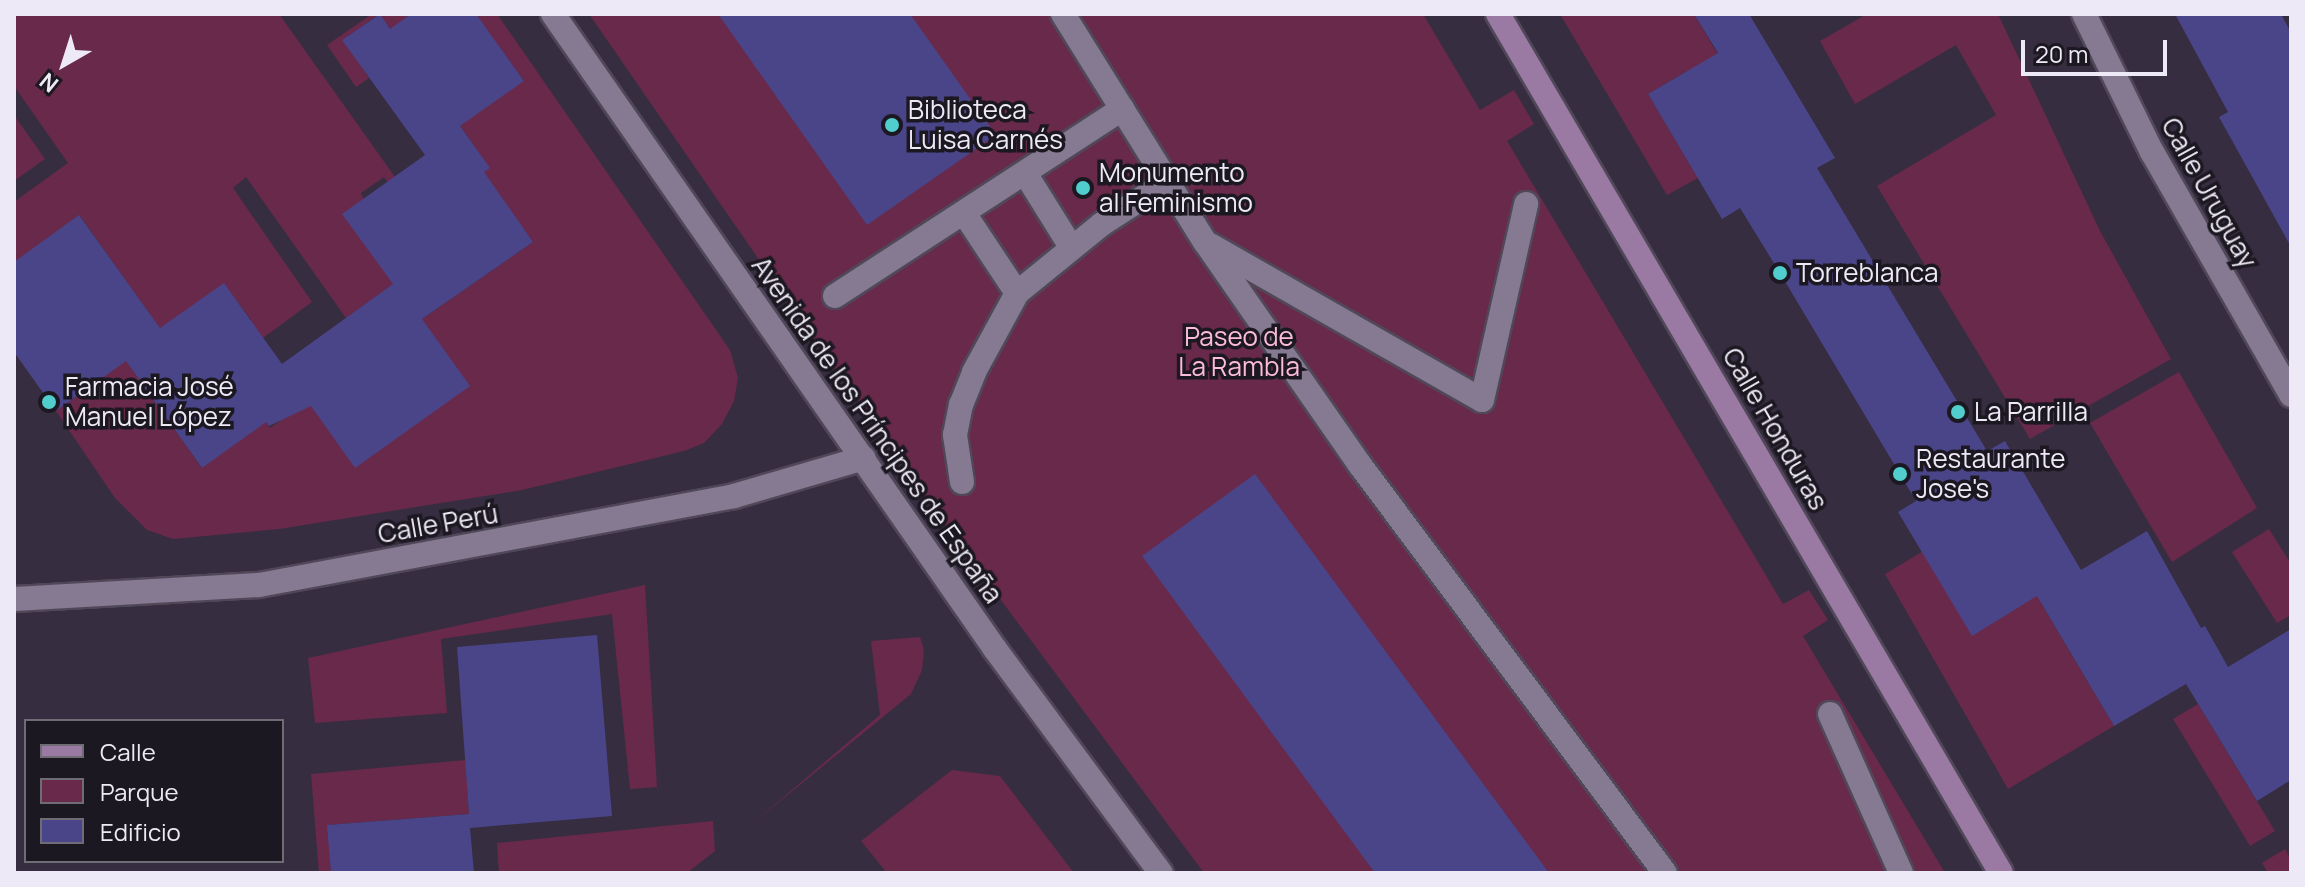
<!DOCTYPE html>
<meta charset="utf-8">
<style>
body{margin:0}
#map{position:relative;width:2305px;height:887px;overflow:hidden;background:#372d41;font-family:Manrope,sans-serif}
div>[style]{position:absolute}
.green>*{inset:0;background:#69294b}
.building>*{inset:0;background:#494588}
.roads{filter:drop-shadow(2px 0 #504859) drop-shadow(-2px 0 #504859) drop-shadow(0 2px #504859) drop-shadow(0 -2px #504859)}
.street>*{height:24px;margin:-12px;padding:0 12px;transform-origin:12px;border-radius:12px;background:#857a91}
.secondary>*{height:24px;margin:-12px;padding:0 12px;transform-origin:12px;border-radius:12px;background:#9a79a2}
.dots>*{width:22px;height:22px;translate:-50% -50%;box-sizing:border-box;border:4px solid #1c1821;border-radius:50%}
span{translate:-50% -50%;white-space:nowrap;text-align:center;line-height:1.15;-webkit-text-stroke:7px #1c1821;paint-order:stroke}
.poi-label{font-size:26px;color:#eee9f6}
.left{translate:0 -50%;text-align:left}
.street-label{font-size:26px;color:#eee9f6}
.park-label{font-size:26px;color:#fcbbd9}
.frame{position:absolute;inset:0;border:16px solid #eee9f6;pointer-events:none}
.legend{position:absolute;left:24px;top:719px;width:260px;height:144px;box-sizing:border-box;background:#1c1821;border:2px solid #706c76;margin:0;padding:10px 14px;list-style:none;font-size:24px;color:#eee9f6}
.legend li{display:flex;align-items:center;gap:16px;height:40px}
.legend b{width:40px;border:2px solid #706c76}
.north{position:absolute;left:24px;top:24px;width:80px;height:80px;-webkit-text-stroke:6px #1c1821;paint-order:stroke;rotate:219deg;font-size:22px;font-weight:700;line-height:32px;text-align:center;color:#eee9f6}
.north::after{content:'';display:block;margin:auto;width:28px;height:36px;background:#eee9f6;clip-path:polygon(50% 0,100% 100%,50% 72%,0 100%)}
.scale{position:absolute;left:2021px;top:40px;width:146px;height:36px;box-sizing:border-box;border:4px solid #eee9f6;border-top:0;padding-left:10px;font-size:24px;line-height:28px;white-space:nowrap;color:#eee9f6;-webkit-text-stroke:6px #1c1821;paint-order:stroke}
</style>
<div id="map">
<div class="green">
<div style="clip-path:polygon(14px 14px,279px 14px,395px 177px,388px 183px,384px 177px,361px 193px,399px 280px,346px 318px,246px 177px,233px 188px,312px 302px,245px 351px,251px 320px,224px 284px,174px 348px,80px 216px,42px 242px,14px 272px,14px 202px,68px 163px,14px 86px)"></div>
<div style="clip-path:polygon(372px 14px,420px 14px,390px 29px,379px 14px,343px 40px,369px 78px,356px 87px,327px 45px)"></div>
<div style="clip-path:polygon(471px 14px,497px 14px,730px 350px,738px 378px,734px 401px,722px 424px,704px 443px,684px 451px,522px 490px,279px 529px,173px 539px,147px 530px,115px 498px,56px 411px,94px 384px,122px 355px,201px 467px,239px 441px,259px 412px,270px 428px,315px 396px,355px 467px,469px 386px,444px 350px,415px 324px,533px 242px,482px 173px,489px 168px,452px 114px,524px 81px,497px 44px,485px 51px)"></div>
<div style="clip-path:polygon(589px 14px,1423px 14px,1480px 110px,1514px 90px,1534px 124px,1507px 141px,1783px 604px,1809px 590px,1828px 620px,1803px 636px,1945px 873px,1204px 873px,908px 475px)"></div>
<div style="clip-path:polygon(1560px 14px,1694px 14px,1723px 63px,1687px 71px,1648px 94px,1698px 178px,1667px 195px)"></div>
<div style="clip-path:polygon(1867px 14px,1998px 14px,2100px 231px,2171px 359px,2030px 439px,1877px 186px,1996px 115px,1956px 45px,1855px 104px,1820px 41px)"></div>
<div style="clip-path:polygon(14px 115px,45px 159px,14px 181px)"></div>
<div style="clip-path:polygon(2179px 372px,2257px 508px,2172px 562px,2090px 423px)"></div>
<div style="clip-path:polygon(2269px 529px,2291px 564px,2291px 615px,2277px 623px,2232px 552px)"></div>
<div style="clip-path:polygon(1935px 544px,2036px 584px,2041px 603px,2114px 726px,2008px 789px,1885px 574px)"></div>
<div style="clip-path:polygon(645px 585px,657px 787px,630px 789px,612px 614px,441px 639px,447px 713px,315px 723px,308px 658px)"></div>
<div style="clip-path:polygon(920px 637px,924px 650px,922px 670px,911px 694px,752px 824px,880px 715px,871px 641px)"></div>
<div style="clip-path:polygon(2198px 704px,2275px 831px,2250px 846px,2173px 719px)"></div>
<div style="clip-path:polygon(466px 760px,469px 814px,328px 825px,331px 873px,319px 873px,311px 774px)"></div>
<div style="clip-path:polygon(952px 770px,1000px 776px,1074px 873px,887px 873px,861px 841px)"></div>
<div style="clip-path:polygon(713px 821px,715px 851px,687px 873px,499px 873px,497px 843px)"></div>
<div style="clip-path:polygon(2285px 849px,2291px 860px,2291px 873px,2268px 873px,2262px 863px)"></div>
</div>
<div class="building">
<div style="clip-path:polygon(380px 14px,390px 29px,411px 14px,476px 14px,524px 81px,460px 126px,490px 168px,484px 172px,533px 242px,422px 319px,470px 386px,355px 468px,311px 406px,269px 426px,266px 422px,202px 468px,126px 361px,56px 411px,14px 352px,14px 262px,79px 215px,160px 328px,224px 283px,282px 364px,393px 284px,342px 214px,425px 155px,342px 40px)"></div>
<div style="clip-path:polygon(718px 14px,910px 14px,996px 135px,867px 225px)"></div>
<div style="clip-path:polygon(1694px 14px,1749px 14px,1835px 158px,1817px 168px,1907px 318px,1987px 451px,2005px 441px,2081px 570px,2147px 531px,2201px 628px,2205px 626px,2228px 667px,2291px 629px,2291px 780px,2257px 801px,2186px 684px,2114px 726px,2037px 596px,1972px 636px,1898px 512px,1916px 501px,1780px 273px,1740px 208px,1722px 219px,1648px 94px,1718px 53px)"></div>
<div style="clip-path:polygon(2175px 14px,2281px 14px,2291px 33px,2291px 247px,2219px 117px,2228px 112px)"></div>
<div style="clip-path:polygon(1255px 474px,1372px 633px,1549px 873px,1375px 873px,1266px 725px,1142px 556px)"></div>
<div style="clip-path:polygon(597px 635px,612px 816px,470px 828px,474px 873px,331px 873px,327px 825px,469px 814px,457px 647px)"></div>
</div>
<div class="roads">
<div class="street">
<div style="left:553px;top:14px;width:774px;rotate:55.16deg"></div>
<div style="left:995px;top:649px;width:279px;rotate:53.5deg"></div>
<div style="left:1063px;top:14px;width:269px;rotate:58.1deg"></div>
<div style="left:1205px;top:242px;width:272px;rotate:55.2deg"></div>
<div style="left:1360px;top:465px;width:509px;rotate:53.22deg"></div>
<div style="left:2084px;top:14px;width:154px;rotate:63.8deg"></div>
<div style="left:2152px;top:152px;width:280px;rotate:60.2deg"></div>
<div style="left:1025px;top:173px;width:87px;rotate:58.1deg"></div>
<div style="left:964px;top:213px;width:96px;rotate:56.5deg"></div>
<div style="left:1210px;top:245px;width:313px;rotate:29.7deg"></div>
<div style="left:1482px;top:400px;width:201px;rotate:-77.3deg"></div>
<div style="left:835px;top:296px;width:343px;rotate:-33.1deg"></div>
<div style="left:962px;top:482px;width:48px;rotate:-98.5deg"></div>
<div style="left:955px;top:435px;width:31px;rotate:-79deg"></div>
<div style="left:961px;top:405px;width:35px;rotate:-68deg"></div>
<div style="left:974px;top:372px;width:90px;rotate:-61.4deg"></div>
<div style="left:1017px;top:293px;width:109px;rotate:-39.1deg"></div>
<div style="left:1102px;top:224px;width:77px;rotate:-32.9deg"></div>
<div style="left:14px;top:599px;width:245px;rotate:-3.3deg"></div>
<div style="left:259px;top:585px;width:483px;rotate:-10.6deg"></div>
<div style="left:734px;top:496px;width:135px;rotate:-16.3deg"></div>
<div style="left:1830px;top:714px;width:174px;rotate:65.9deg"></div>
</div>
<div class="secondary">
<div style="left:1498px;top:14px;width:995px;rotate:59.65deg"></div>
</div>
</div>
<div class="dots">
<div style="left:892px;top:125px;background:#52cdcd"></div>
<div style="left:1083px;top:188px;background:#52cdcd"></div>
<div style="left:1780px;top:273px;background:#52cdcd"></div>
<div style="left:49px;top:402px;background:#52cdcd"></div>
<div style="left:1958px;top:412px;background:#52cdcd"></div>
<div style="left:1900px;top:474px;background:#52cdcd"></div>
</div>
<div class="poi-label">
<span class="left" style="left:908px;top:125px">Biblioteca<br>Luisa Carnés</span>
<span class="left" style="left:1099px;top:188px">Monumento<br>al Feminismo</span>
<span class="left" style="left:1796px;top:273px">Torreblanca</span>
<span class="left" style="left:65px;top:402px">Farmacia José<br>Manuel López</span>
<span class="left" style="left:1974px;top:412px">La Parrilla</span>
<span class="left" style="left:1916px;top:474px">Restaurante<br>Jose's</span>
</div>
<div class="street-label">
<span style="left:2209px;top:193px;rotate:61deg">Calle Uruguay</span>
<span style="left:1775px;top:429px;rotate:60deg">Calle Honduras</span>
<span style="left:877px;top:430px;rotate:55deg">Avenida de los Príncipes de España</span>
<span style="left:438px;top:524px;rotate:-10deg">Calle Perú</span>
</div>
<div class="park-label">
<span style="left:1239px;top:352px">Paseo de<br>La Rambla</span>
</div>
<div class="frame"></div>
<ul class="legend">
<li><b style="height:10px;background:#9a79a2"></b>Calle</li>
<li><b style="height:22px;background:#69294b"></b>Parque</li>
<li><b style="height:22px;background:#494588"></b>Edificio</li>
</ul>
<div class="north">N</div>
<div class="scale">20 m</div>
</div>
